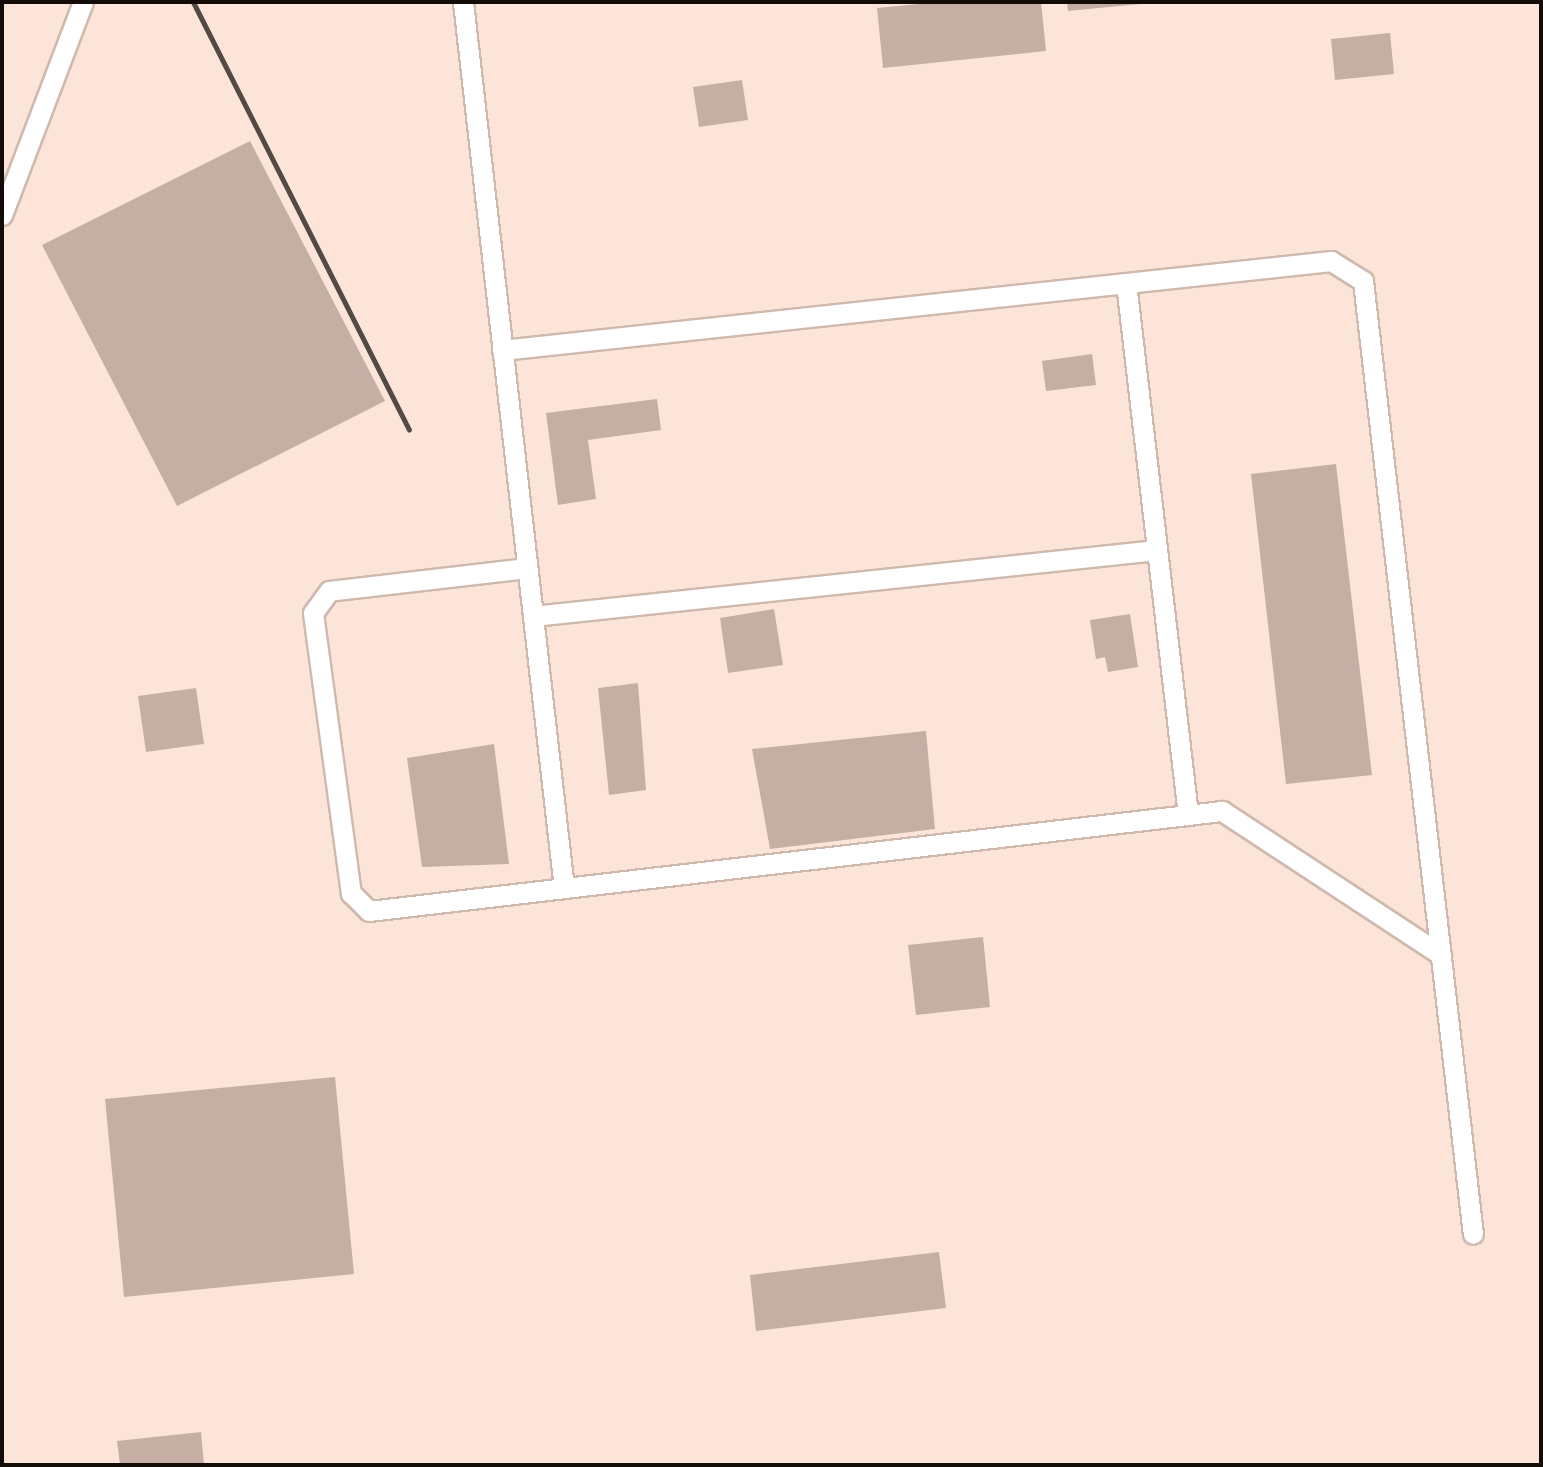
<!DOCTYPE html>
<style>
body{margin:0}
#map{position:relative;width:1543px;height:1467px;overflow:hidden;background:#fef0ea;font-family:Lato,sans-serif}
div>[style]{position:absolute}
.built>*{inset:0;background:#fde4d9}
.building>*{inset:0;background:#c5afa5}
.roads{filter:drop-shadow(2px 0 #cfb9ae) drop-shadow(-2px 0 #cfb9ae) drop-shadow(0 2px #cfb9ae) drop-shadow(0 -2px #cfb9ae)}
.service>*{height:19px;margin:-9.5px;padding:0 9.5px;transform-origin:9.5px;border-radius:9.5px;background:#fff}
.rail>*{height:5px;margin:-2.5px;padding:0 2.5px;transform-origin:2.5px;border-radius:2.5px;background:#534a46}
span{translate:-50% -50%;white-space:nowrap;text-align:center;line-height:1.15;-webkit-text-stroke:7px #fff;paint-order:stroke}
.frame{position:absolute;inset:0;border:4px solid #120b08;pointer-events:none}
</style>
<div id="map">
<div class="built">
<div style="clip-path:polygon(2px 2px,1541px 2px,1541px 1465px,2px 1465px)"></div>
</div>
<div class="building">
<div style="clip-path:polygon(940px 2px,1041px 2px,1046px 51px,883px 68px,877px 8px)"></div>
<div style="clip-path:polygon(1067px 2px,1139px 2px,1140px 4px,1068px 11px)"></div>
<div style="clip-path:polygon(1390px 33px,1394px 74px,1335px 80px,1331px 39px)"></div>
<div style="clip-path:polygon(742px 80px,748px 120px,699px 127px,693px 87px)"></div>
<div style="clip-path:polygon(250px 141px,385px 401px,177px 506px,42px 245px)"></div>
<div style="clip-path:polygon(1092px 354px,1096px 385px,1046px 391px,1042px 361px)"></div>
<div style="clip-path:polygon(657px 399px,661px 430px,588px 440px,596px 499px,558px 505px,546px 413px)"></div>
<div style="clip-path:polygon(1336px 464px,1372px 775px,1286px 784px,1251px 474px)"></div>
<div style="clip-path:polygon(774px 609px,783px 665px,728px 673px,720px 618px)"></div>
<div style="clip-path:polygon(1130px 614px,1138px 667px,1108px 672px,1105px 657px,1096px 659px,1090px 620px)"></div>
<div style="clip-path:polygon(638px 683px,646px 790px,609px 795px,598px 688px)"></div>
<div style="clip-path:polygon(196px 688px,204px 744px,146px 752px,138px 696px)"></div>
<div style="clip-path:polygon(926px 731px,935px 829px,770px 849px,752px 749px)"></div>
<div style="clip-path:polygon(494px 744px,509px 864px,422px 867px,407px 758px)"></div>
<div style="clip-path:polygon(983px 937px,990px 1007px,916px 1015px,908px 945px)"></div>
<div style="clip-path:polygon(335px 1077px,354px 1274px,124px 1297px,105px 1099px)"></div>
<div style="clip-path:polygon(939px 1252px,946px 1308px,756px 1331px,750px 1275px)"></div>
<div style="clip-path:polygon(201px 1432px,204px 1465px,120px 1465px,117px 1441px)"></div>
</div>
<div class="roads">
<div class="service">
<div style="left:463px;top:2px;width:892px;rotate:83.5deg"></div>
<div style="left:2px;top:215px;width:228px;rotate:-69.2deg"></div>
<div style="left:1126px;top:283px;width:536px;rotate:83.35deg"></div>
<div style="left:502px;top:350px;width:834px;rotate:-6.13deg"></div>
<div style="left:1331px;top:261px;width:38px;rotate:32deg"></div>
<div style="left:1363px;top:281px;width:959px;rotate:83.42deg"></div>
<div style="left:527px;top:568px;width:199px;rotate:173.4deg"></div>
<div style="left:329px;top:591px;width:27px;rotate:126deg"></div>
<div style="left:313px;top:613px;width:283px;rotate:82.3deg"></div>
<div style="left:351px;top:893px;width:25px;rotate:45deg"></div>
<div style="left:369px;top:911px;width:859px;rotate:-6.69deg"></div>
<div style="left:1222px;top:811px;width:262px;rotate:33.3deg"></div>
<div style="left:533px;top:616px;width:627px;rotate:-6.04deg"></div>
</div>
</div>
<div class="rail">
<div style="left:193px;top:2px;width:479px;rotate:63.2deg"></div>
</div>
<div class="frame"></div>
</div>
